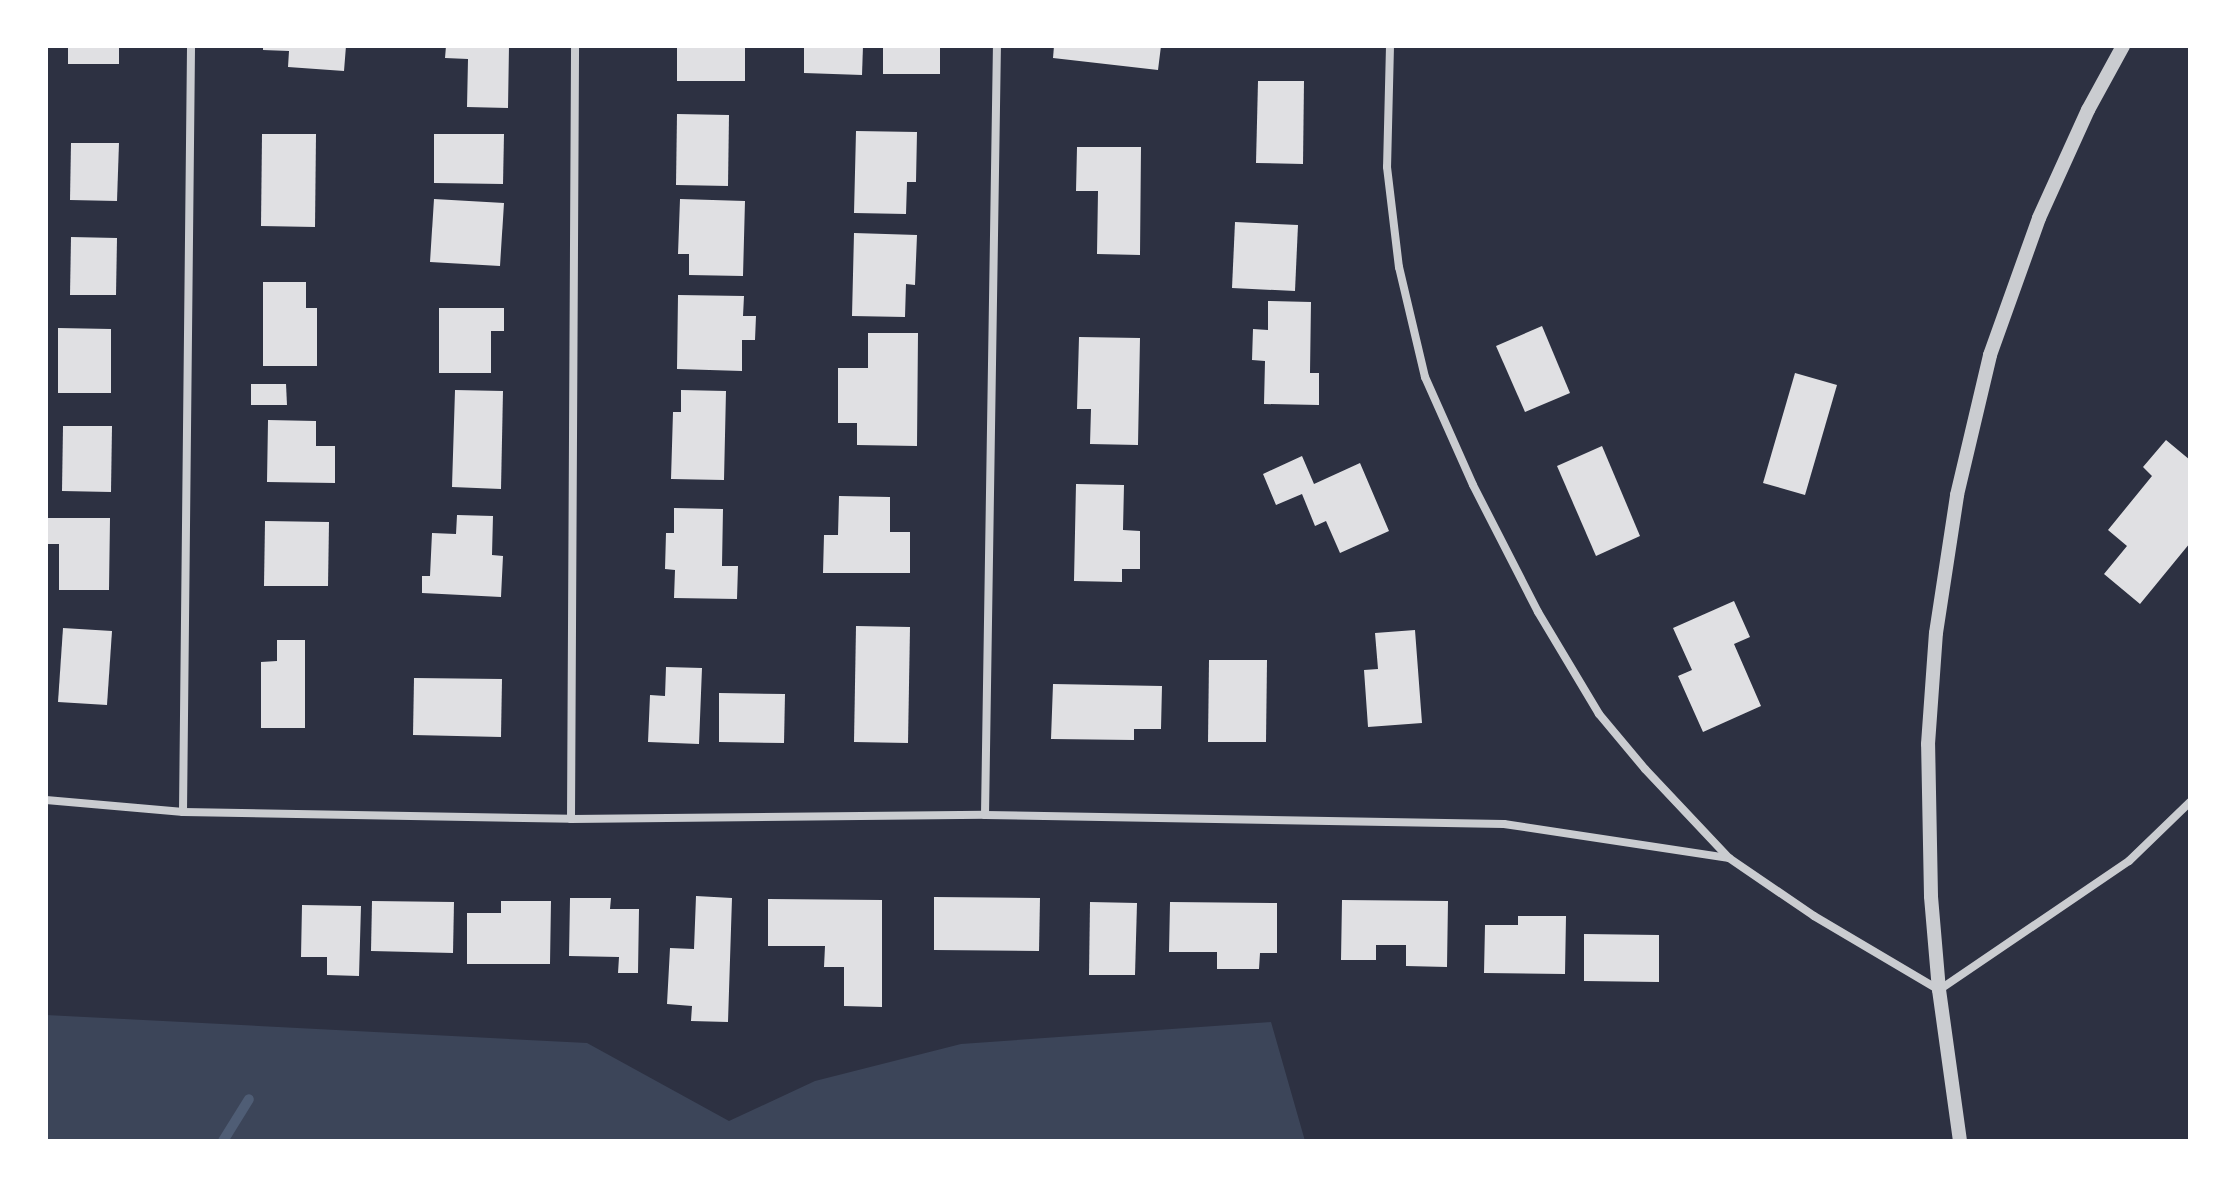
<!DOCTYPE html>
<style>
body{margin:0}
#map{position:relative;width:2236px;height:1187px;overflow:hidden;background:#2d3142;font-family:Commissioner,sans-serif}
div>[style]{position:absolute}
.green>*{inset:0;background:#3c4559}
.stream>*{height:10px;margin:-5px;padding:0 5px;transform-origin:5px;border-radius:5px;background:#4f5d75}
.building>*{inset:0;background:#e0e0e3}
.minor>*{height:8px;margin:-4px;padding:0 4px;transform-origin:4px;border-radius:4px;background:#caccd0}
.tertiary>*{height:14px;margin:-7px;padding:0 7px;transform-origin:7px;border-radius:7px;background:#caccd0}
span{translate:-50% -50%;white-space:nowrap;text-align:center;line-height:1.15;-webkit-text-stroke:8px #fff;paint-order:stroke}
.frame{position:absolute;inset:0;border:48px solid #fff;pointer-events:none}
</style>
<div id="map">
<div class="green">
<div style="clip-path:polygon(46px 1015px,587px 1043px,729px 1121px,815px 1081px,961px 1044px,1271px 1022px,1305px 1141px,46px 1141px)"></div>
</div>
<div class="stream">
<div style="left:223px;top:1141px;width:49px;rotate:-58.2deg"></div>
</div>
<div class="building">
<div style="clip-path:polygon(68px 46px,119px 46px,119px 64px,68px 64px)"></div>
<div style="clip-path:polygon(263px 46px,346px 46px,344px 71px,288px 67px,289px 51px,263px 50px)"></div>
<div style="clip-path:polygon(446px 46px,509px 46px,508px 108px,467px 107px,468px 59px,445px 58px)"></div>
<div style="clip-path:polygon(677px 46px,745px 46px,745px 81px,677px 81px)"></div>
<div style="clip-path:polygon(804px 46px,863px 46px,862px 75px,804px 73px)"></div>
<div style="clip-path:polygon(883px 46px,940px 46px,940px 74px,883px 74px)"></div>
<div style="clip-path:polygon(1054px 46px,1161px 46px,1158px 70px,1053px 58px)"></div>
<div style="clip-path:polygon(1258px 81px,1304px 81px,1303px 164px,1256px 163px)"></div>
<div style="clip-path:polygon(677px 114px,729px 115px,728px 186px,676px 185px)"></div>
<div style="clip-path:polygon(856px 131px,917px 132px,916px 182px,907px 182px,906px 214px,854px 213px)"></div>
<div style="clip-path:polygon(262px 134px,316px 134px,315px 227px,261px 226px)"></div>
<div style="clip-path:polygon(434px 134px,504px 134px,503px 184px,434px 183px)"></div>
<div style="clip-path:polygon(71px 143px,119px 143px,117px 201px,70px 200px)"></div>
<div style="clip-path:polygon(1077px 147px,1141px 147px,1140px 255px,1097px 254px,1098px 191px,1076px 191px)"></div>
<div style="clip-path:polygon(434px 199px,504px 203px,500px 266px,430px 262px)"></div>
<div style="clip-path:polygon(680px 199px,745px 201px,743px 276px,689px 275px,689px 254px,678px 254px)"></div>
<div style="clip-path:polygon(1235px 222px,1298px 225px,1295px 291px,1232px 288px)"></div>
<div style="clip-path:polygon(854px 233px,917px 235px,915px 285px,906px 284px,905px 317px,852px 316px)"></div>
<div style="clip-path:polygon(71px 237px,117px 238px,116px 295px,70px 295px)"></div>
<div style="clip-path:polygon(263px 282px,306px 282px,306px 308px,317px 308px,317px 366px,263px 366px)"></div>
<div style="clip-path:polygon(678px 295px,744px 296px,743px 316px,756px 316px,755px 340px,742px 340px,742px 371px,677px 369px)"></div>
<div style="clip-path:polygon(1268px 301px,1311px 302px,1310px 373px,1319px 373px,1319px 405px,1264px 404px,1265px 361px,1252px 360px,1253px 329px,1268px 330px)"></div>
<div style="clip-path:polygon(439px 308px,504px 308px,504px 331px,491px 331px,491px 373px,439px 373px)"></div>
<div style="clip-path:polygon(1542px 326px,1570px 393px,1525px 412px,1496px 346px)"></div>
<div style="clip-path:polygon(58px 328px,111px 329px,111px 393px,58px 393px)"></div>
<div style="clip-path:polygon(868px 333px,918px 333px,917px 446px,857px 445px,857px 423px,838px 423px,838px 368px,868px 368px)"></div>
<div style="clip-path:polygon(1079px 337px,1140px 338px,1138px 445px,1090px 444px,1091px 409px,1077px 409px)"></div>
<div style="clip-path:polygon(1795px 373px,1837px 385px,1805px 495px,1763px 483px)"></div>
<div style="clip-path:polygon(251px 384px,286px 384px,287px 405px,251px 405px)"></div>
<div style="clip-path:polygon(455px 390px,503px 391px,501px 489px,452px 487px)"></div>
<div style="clip-path:polygon(681px 390px,726px 391px,724px 480px,671px 479px,673px 412px,681px 412px)"></div>
<div style="clip-path:polygon(268px 420px,316px 421px,316px 446px,335px 446px,335px 483px,267px 482px)"></div>
<div style="clip-path:polygon(63px 426px,112px 426px,111px 492px,62px 491px)"></div>
<div style="clip-path:polygon(2166px 440px,2190px 460px,2190px 543px,2140px 604px,2104px 574px,2127px 546px,2108px 530px,2152px 476px,2143px 467px)"></div>
<div style="clip-path:polygon(1602px 446px,1640px 536px,1596px 556px,1557px 466px)"></div>
<div style="clip-path:polygon(1302px 456px,1314px 484px,1360px 463px,1389px 531px,1340px 553px,1326px 521px,1315px 526px,1302px 494px,1276px 505px,1263px 474px)"></div>
<div style="clip-path:polygon(1076px 484px,1124px 485px,1123px 530px,1140px 531px,1140px 569px,1122px 569px,1122px 582px,1074px 581px)"></div>
<div style="clip-path:polygon(839px 496px,890px 497px,890px 532px,910px 532px,910px 573px,823px 573px,824px 535px,838px 535px)"></div>
<div style="clip-path:polygon(674px 508px,723px 509px,722px 566px,738px 566px,737px 599px,674px 598px,675px 570px,665px 569px,666px 533px,674px 533px)"></div>
<div style="clip-path:polygon(457px 515px,493px 516px,492px 555px,503px 556px,501px 597px,422px 593px,422px 576px,430px 576px,432px 533px,456px 534px)"></div>
<div style="clip-path:polygon(48px 518px,110px 518px,109px 590px,59px 590px,59px 544px,47px 544px)"></div>
<div style="clip-path:polygon(265px 521px,329px 522px,328px 586px,264px 586px)"></div>
<div style="clip-path:polygon(1734px 601px,1750px 637px,1734px 644px,1761px 706px,1703px 732px,1678px 676px,1692px 670px,1673px 628px)"></div>
<div style="clip-path:polygon(856px 626px,910px 627px,908px 743px,854px 742px)"></div>
<div style="clip-path:polygon(63px 628px,112px 631px,107px 705px,58px 702px)"></div>
<div style="clip-path:polygon(1415px 630px,1422px 723px,1368px 727px,1364px 670px,1378px 669px,1375px 633px)"></div>
<div style="clip-path:polygon(277px 640px,305px 640px,305px 728px,261px 728px,261px 662px,277px 661px)"></div>
<div style="clip-path:polygon(1209px 660px,1267px 660px,1266px 742px,1208px 742px)"></div>
<div style="clip-path:polygon(666px 667px,702px 668px,699px 744px,648px 742px,650px 695px,665px 696px)"></div>
<div style="clip-path:polygon(414px 678px,502px 679px,501px 737px,413px 735px)"></div>
<div style="clip-path:polygon(1053px 684px,1162px 686px,1161px 729px,1134px 729px,1134px 740px,1051px 739px)"></div>
<div style="clip-path:polygon(719px 693px,785px 694px,784px 743px,719px 742px)"></div>
<div style="clip-path:polygon(696px 896px,732px 898px,728px 1022px,691px 1021px,692px 1006px,667px 1004px,670px 948px,694px 949px)"></div>
<div style="clip-path:polygon(934px 897px,1040px 898px,1039px 951px,934px 950px)"></div>
<div style="clip-path:polygon(570px 898px,611px 898px,610px 909px,639px 909px,638px 973px,618px 973px,619px 957px,569px 956px)"></div>
<div style="clip-path:polygon(768px 899px,882px 900px,882px 1007px,844px 1006px,844px 967px,824px 967px,825px 946px,768px 946px)"></div>
<div style="clip-path:polygon(1342px 900px,1448px 901px,1447px 967px,1406px 966px,1406px 945px,1376px 945px,1376px 960px,1341px 960px)"></div>
<div style="clip-path:polygon(372px 901px,454px 902px,453px 953px,371px 951px)"></div>
<div style="clip-path:polygon(501px 901px,551px 901px,550px 964px,467px 964px,467px 913px,501px 913px)"></div>
<div style="clip-path:polygon(1090px 902px,1137px 903px,1135px 975px,1089px 975px)"></div>
<div style="clip-path:polygon(1170px 902px,1277px 903px,1277px 953px,1260px 953px,1259px 969px,1217px 969px,1217px 952px,1169px 952px)"></div>
<div style="clip-path:polygon(302px 905px,361px 906px,359px 976px,327px 975px,327px 957px,301px 957px)"></div>
<div style="clip-path:polygon(1518px 916px,1566px 916px,1565px 974px,1484px 973px,1485px 925px,1518px 925px)"></div>
<div style="clip-path:polygon(1584px 934px,1659px 935px,1659px 982px,1584px 981px)"></div>
</div>
<div class="minor">
<div style="left:1390px;top:46px;width:121px;rotate:91.4deg"></div>
<div style="left:1387px;top:167px;width:101px;rotate:83.2deg"></div>
<div style="left:1399px;top:267px;width:113px;rotate:76.7deg"></div>
<div style="left:1425px;top:377px;width:118px;rotate:66deg"></div>
<div style="left:1473px;top:485px;width:143px;rotate:62.9deg"></div>
<div style="left:1538px;top:612px;width:119px;rotate:59.1deg"></div>
<div style="left:1599px;top:714px;width:72px;rotate:50.1deg"></div>
<div style="left:1645px;top:769px;width:122px;rotate:46.7deg"></div>
<div style="left:1729px;top:858px;width:103px;rotate:34.3deg"></div>
<div style="left:1814px;top:916px;width:145px;rotate:30.6deg"></div>
<div style="left:1939px;top:990px;width:230px;rotate:-34.2deg"></div>
<div style="left:2129px;top:861px;width:85px;rotate:-44deg"></div>
<div style="left:46px;top:800px;width:138px;rotate:5deg"></div>
<div style="left:183px;top:812px;width:388px;rotate:1deg"></div>
<div style="left:571px;top:819px;width:414px;rotate:-0.6deg"></div>
<div style="left:985px;top:815px;width:519px;rotate:0.99deg"></div>
<div style="left:1504px;top:824px;width:228px;rotate:8.6deg"></div>
<div style="left:183px;top:812px;width:766px;rotate:-89.4deg"></div>
<div style="left:985px;top:815px;width:769px;rotate:-89.11deg"></div>
<div style="left:571px;top:819px;width:773px;rotate:-89.7deg"></div>
</div>
<div class="tertiary">
<div style="left:1960px;top:1141px;width:152px;rotate:-97.9deg"></div>
<div style="left:1939px;top:990px;width:94px;rotate:-94.9deg"></div>
<div style="left:1931px;top:896px;width:152px;rotate:-91.1deg"></div>
<div style="left:1928px;top:744px;width:111px;rotate:-85.9deg"></div>
<div style="left:1936px;top:633px;width:140px;rotate:-81.3deg"></div>
<div style="left:1957px;top:495px;width:144px;rotate:-76.7deg"></div>
<div style="left:1990px;top:355px;width:145px;rotate:-70.3deg"></div>
<div style="left:2039px;top:218px;width:119px;rotate:-65.6deg"></div>
<div style="left:2088px;top:110px;width:73px;rotate:-61.3deg"></div>
</div>
<div class="frame"></div>
</div>
